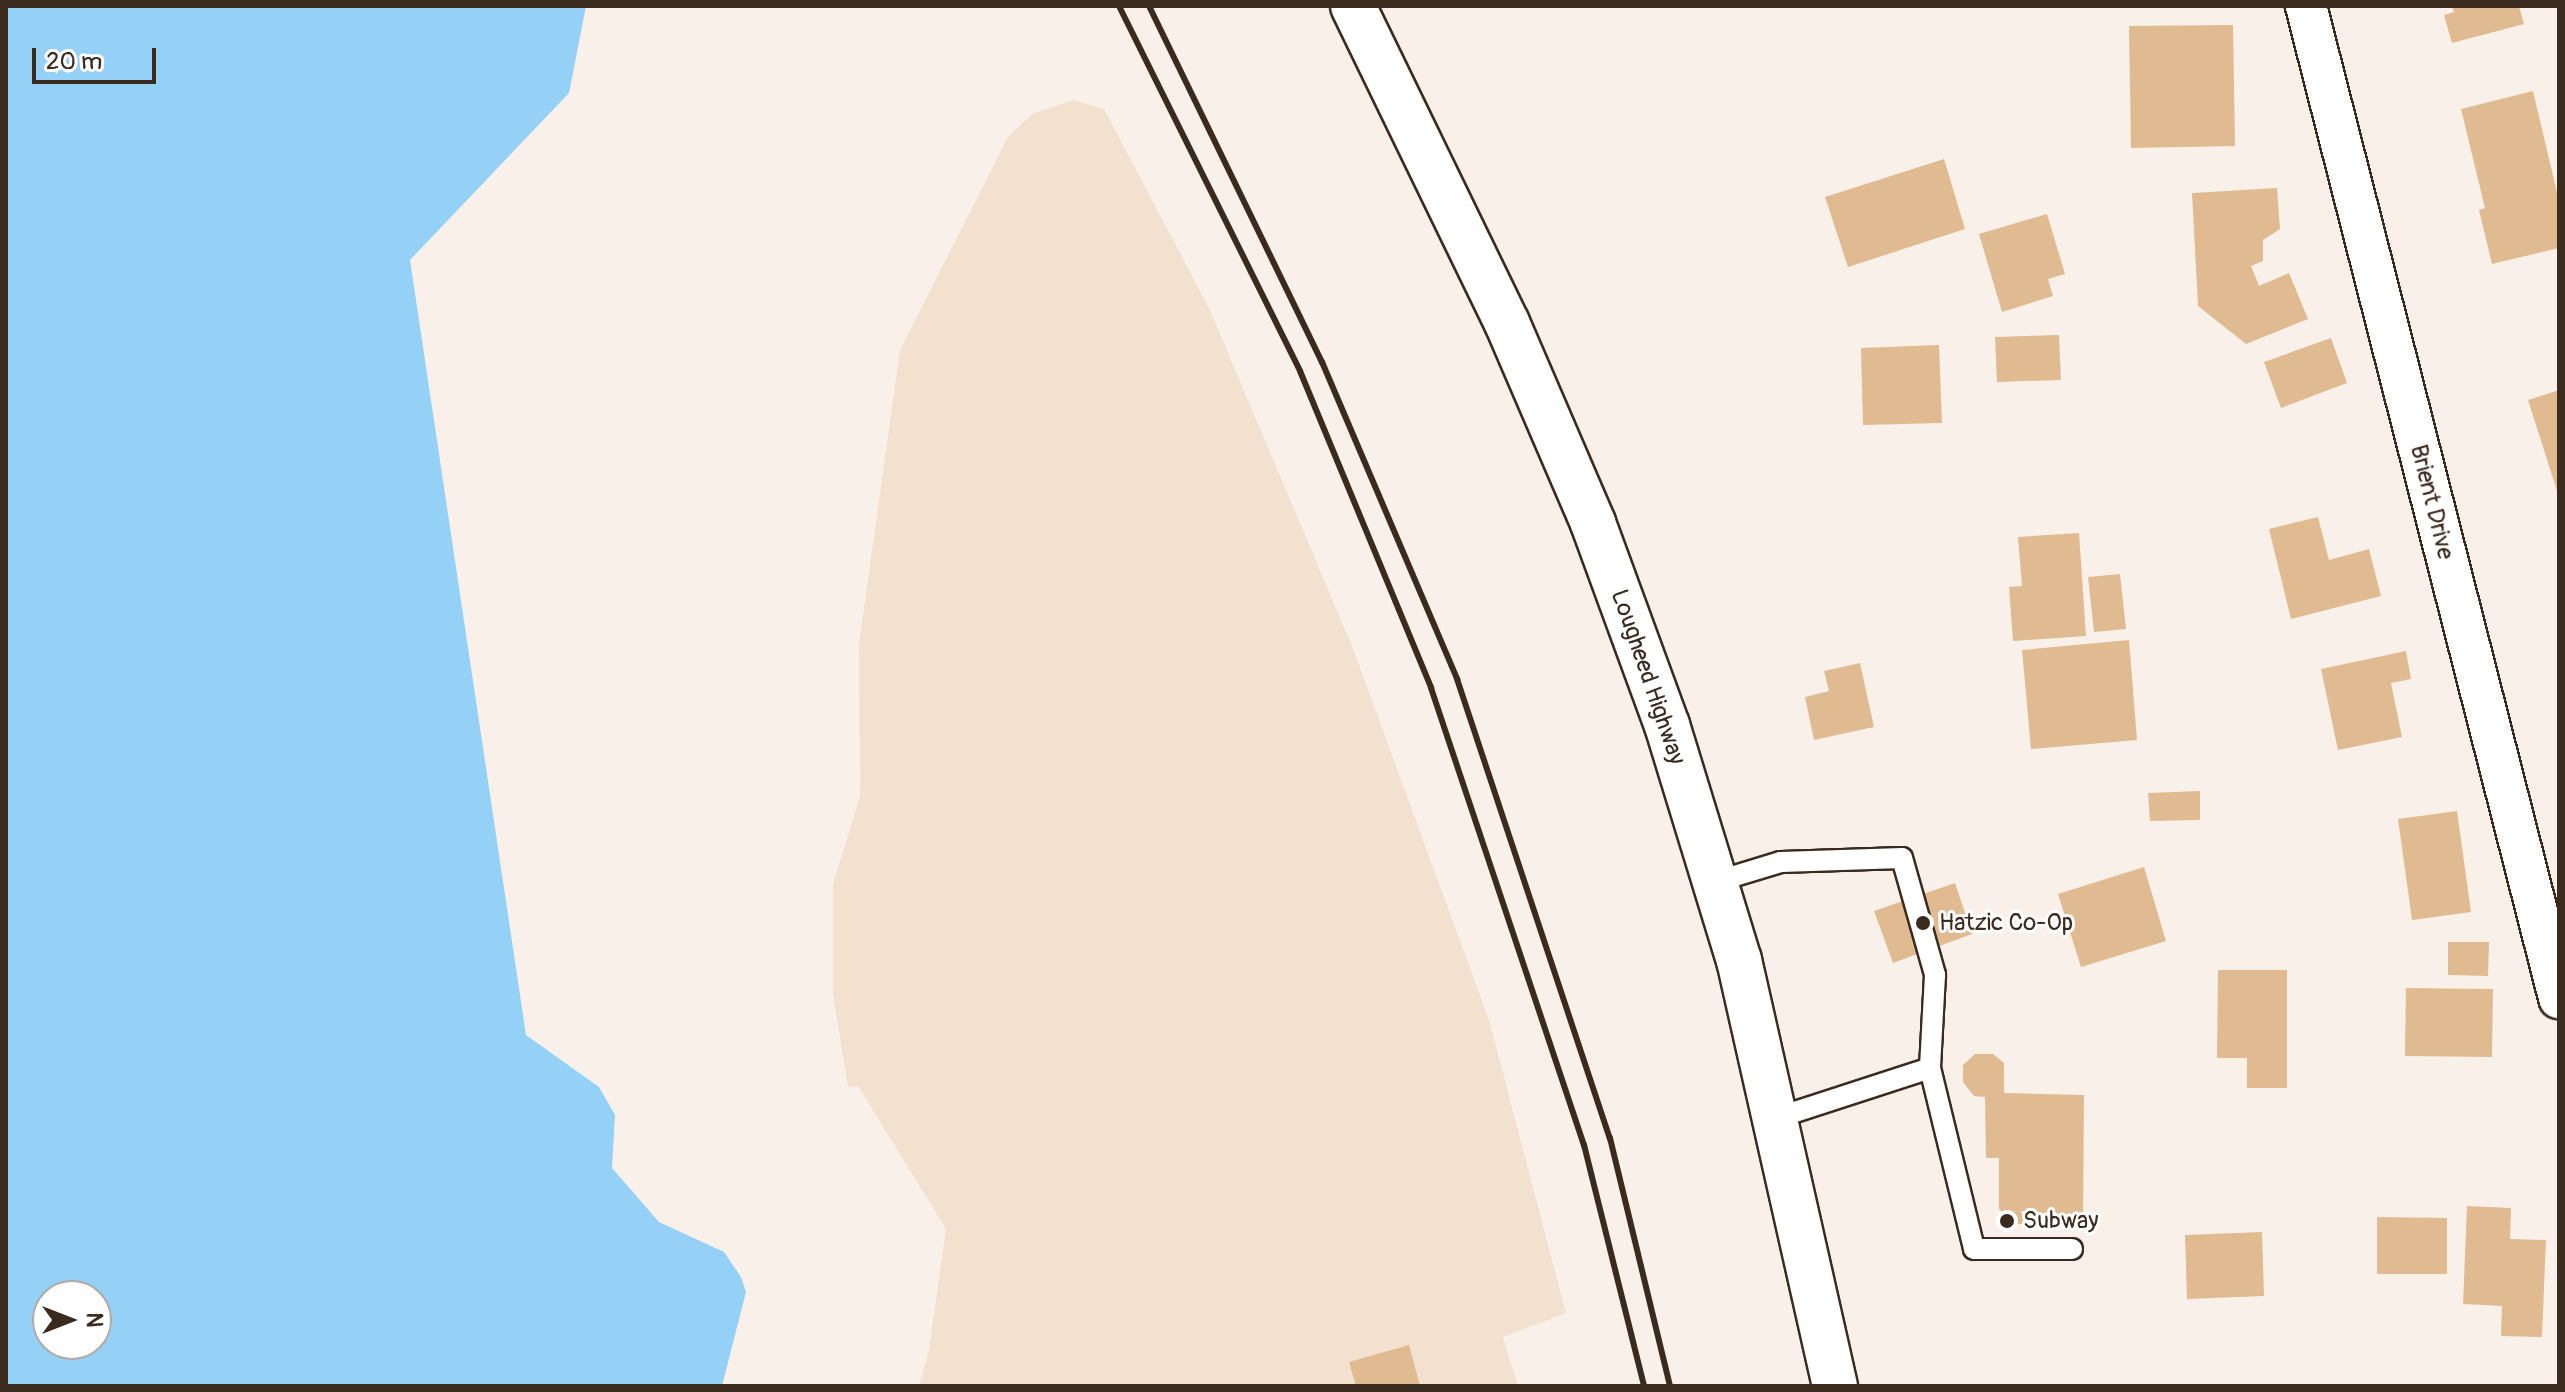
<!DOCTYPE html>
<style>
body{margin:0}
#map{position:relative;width:2565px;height:1392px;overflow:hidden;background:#f9f1e9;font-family:Pangolin,sans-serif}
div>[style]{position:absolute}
.built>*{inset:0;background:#f2e1cf}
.water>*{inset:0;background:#95d1f6}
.building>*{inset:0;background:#e0bb91}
.roads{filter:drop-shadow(2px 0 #3b2a1e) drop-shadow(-2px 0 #3b2a1e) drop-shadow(0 2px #3b2a1e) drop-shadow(0 -2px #3b2a1e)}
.lane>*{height:20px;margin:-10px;padding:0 10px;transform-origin:10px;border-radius:10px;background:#fff}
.street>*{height:40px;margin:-20px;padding:0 20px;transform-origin:20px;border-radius:20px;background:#fff}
.primary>*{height:44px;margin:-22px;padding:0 22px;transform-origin:22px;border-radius:22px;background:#fff}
.rail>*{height:6px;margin:-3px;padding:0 3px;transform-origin:3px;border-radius:3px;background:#3b2a1e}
.dots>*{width:22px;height:22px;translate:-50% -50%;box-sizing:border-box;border:4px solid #fff;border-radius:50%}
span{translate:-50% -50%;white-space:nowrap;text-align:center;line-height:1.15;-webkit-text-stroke:6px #fff;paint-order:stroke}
.street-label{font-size:24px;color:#3b2a1e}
.poi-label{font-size:24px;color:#3b2a1e}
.left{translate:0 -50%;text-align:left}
.frame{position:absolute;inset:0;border:8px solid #3b2a1e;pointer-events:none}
.north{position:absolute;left:32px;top:1280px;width:80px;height:80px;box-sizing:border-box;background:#fff;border:2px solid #b1aaa5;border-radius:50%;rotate:90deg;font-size:22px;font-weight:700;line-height:32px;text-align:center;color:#3b2a1e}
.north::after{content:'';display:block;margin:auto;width:28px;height:36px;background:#3b2a1e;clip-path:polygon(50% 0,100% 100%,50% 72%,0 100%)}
.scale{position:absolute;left:32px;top:48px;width:124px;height:36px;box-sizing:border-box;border:4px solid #3b2a1e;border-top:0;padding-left:10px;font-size:24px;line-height:28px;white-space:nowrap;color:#3b2a1e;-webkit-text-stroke:6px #fff;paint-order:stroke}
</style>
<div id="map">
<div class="built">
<div style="clip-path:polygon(1073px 100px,1104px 109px,1209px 308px,1352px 646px,1489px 1020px,1566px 1313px,1503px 1337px,1518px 1386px,919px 1386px,929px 1350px,946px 1229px,858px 1086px,848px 1087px,833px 995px,833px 884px,860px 796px,859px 644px,900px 350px,1008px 137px,1032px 114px)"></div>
</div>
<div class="water">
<div style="clip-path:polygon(evenodd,6px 6px,586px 6px,569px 93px,410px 260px,526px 1035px,599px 1087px,615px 1115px,612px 1168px,659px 1222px,724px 1252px,741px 1277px,746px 1292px,722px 1386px,6px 1386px,6px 6px,48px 1296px,96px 1296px,96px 1344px,48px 1344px,48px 1296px)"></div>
</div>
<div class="building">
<div style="clip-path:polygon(2452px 6px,2519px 6px,2524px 24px,2452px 43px,2444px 15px,2454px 12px)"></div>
<div style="clip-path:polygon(2233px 25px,2235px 146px,2131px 148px,2129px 26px)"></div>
<div style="clip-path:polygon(2533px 91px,2559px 201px,2559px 248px,2492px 264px,2479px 210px,2485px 208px,2461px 109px)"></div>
<div style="clip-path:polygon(1944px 159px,1965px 229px,1848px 267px,1825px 197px)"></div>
<div style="clip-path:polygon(2277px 188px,2280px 229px,2263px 240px,2263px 261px,2251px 266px,2259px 286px,2289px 273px,2308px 319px,2246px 344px,2198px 306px,2192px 193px)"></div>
<div style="clip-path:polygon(2047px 214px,2065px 274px,2048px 279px,2053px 296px,2002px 312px,1979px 234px)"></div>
<div style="clip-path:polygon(2059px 335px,2061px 380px,1997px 382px,1995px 337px)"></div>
<div style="clip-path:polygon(2331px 338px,2347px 383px,2281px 408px,2264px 362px)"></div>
<div style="clip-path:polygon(1939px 345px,1942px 423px,1863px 425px,1861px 348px)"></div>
<div style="clip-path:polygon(2559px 390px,2559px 494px,2558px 494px,2528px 400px)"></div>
<div style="clip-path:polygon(2318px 517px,2329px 560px,2369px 549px,2381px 596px,2291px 619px,2269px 529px)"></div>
<div style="clip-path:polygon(2079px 533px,2086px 636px,2013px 641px,2009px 587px,2022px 586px,2018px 537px)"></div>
<div style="clip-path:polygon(2120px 574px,2126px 629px,2094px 632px,2088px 577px)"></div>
<div style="clip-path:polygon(2129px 640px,2137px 740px,2031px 749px,2022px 650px)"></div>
<div style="clip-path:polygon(2406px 651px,2411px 679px,2391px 683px,2402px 737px,2338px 750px,2321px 669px)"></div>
<div style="clip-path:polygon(1860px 663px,1874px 727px,1814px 740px,1805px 697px,1829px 691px,1824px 671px)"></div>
<div style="clip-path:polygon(2200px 791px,2200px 820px,2150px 821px,2148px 793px)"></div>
<div style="clip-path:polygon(2457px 811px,2471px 912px,2412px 920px,2398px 819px)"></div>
<div style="clip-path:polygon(2144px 867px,2166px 941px,2081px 967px,2058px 894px)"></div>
<div style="clip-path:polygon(1955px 883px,1972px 934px,1893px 963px,1874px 911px)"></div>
<div style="clip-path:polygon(2448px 942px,2489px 942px,2488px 976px,2448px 975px)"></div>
<div style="clip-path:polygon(2218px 970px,2287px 970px,2287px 1088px,2247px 1088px,2247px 1058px,2217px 1058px)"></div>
<div style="clip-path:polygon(2406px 988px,2493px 989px,2492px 1057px,2405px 1056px)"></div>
<div style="clip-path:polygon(1975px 1054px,1993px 1054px,2004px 1063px,2004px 1093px,2084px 1095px,2083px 1225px,2013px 1224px,1999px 1209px,1999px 1158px,1986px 1158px,1985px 1097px,1974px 1096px,1963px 1082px,1963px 1065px)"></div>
<div style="clip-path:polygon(2467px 1206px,2511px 1208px,2510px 1239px,2546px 1240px,2542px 1337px,2501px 1336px,2502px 1306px,2463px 1304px)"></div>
<div style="clip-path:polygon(2377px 1217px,2447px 1218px,2447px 1274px,2377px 1274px)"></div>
<div style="clip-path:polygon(2262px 1232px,2264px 1296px,2187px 1299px,2185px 1235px)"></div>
<div style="clip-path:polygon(1409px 1345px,1420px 1386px,1356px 1386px,1349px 1362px)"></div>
</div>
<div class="roads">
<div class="lane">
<div style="left:1715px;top:882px;width:69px;rotate:-16.9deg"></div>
<div style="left:1781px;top:862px;width:121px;rotate:-1.9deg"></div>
<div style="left:1902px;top:858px;width:122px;rotate:74.2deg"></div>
<div style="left:1935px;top:975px;width:93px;rotate:93.1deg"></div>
<div style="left:1930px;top:1068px;width:162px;rotate:162deg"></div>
<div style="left:1930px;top:1068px;width:186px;rotate:76.3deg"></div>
<div style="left:1974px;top:1249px;width:98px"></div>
</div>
<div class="street">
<div style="left:2306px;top:6px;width:1024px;rotate:75.69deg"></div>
</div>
<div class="primary">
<div style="left:1353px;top:6px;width:352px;rotate:64.1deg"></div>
<div style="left:1507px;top:323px;width:218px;rotate:66.7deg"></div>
<div style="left:1593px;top:523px;width:215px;rotate:69.9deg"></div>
<div style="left:1667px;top:725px;width:246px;rotate:73deg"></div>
<div style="left:1739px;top:960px;width:437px;rotate:77.3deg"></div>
</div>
</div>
<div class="rail">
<div style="left:1119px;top:6px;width:407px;rotate:63.6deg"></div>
<div style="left:1300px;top:371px;width:343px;rotate:67.5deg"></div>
<div style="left:1431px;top:688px;width:482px;rotate:71.5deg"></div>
<div style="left:1584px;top:1145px;width:248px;rotate:76deg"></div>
<div style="left:1149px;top:6px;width:396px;rotate:64.1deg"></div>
<div style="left:1322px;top:362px;width:345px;rotate:66.9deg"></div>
<div style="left:1457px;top:679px;width:484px;rotate:71.6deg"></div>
<div style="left:1610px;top:1138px;width:255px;rotate:76.4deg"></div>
</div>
<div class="dots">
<div style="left:1923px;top:923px;background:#3b2a1e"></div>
<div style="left:2007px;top:1221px;background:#3b2a1e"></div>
</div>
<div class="street-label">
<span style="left:2432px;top:502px;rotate:76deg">Brient Drive</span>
<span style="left:1648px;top:677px;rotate:71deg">Lougheed Highway</span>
</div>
<div class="poi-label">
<span class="left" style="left:1939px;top:923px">Hatzic Co-Op</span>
<span class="left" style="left:2023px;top:1221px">Subway</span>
</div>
<div class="frame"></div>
<div class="north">N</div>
<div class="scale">20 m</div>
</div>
